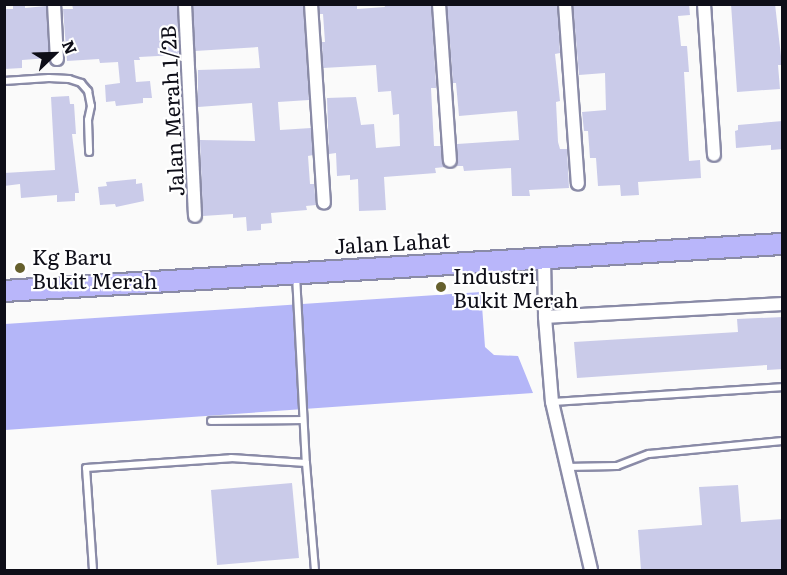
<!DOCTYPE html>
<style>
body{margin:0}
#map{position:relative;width:787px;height:575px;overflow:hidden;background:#fafafa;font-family:Literata,serif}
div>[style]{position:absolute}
.forest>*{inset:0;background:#b4b6f8}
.building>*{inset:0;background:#cacbe9}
.roads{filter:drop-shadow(2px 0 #8a8ba7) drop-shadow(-2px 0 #8a8ba7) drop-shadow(0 2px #8a8ba7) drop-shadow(0 -2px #8a8ba7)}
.lane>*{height:6px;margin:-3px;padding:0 3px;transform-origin:3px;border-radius:3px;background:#fff}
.street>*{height:12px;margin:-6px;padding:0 6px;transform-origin:6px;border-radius:6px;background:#fff}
.primary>*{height:20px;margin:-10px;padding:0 10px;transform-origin:10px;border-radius:10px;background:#b9b6fa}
.dots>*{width:16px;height:16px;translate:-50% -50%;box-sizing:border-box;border:3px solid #fff;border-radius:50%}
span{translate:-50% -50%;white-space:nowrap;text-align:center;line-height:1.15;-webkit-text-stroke:4.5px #fff;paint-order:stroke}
.street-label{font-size:21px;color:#0e0e18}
.poi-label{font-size:21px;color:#0e0e18}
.left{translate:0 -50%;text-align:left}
.frame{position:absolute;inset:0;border:6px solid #0e0e18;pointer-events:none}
.north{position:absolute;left:24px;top:24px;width:60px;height:60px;-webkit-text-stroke:4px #fff;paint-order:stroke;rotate:67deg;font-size:16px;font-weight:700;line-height:24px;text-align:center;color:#0e0e18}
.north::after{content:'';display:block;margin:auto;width:21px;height:27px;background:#0e0e18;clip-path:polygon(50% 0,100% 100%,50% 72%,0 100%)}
</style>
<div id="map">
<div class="forest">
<div style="clip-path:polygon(481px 292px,485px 347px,494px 355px,518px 356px,533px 393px,5px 430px,5px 324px)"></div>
</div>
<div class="building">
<div style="clip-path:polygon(13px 4px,25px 4px,25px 8px,46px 6px,49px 58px,22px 60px,22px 68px,4px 69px,4px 9px,13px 9px)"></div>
<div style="clip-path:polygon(72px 4px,177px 4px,179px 52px,177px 55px,139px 57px,140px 60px,134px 60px,136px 82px,150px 81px,152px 98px,143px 98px,143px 103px,116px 106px,115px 101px,106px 102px,105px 85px,120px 83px,118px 62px,100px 63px,99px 59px,67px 61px,63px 9px,73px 9px)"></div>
<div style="clip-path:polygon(193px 4px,303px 4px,309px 100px,278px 102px,280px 130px,311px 128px,313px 155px,308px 156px,310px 184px,314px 184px,316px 205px,306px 206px,307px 210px,271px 213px,272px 223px,261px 224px,261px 230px,247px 231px,246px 217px,233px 218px,233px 214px,203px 216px,200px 140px,255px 141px,252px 103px,198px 107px,198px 70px,260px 68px,258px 47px,195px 51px)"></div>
<div style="clip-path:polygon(319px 4px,357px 4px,357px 9px,385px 7px,384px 4px,431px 4px,436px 84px,436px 88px,431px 88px,434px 146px,441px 146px,445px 167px,435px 168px,436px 173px,384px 177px,386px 210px,359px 211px,358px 179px,350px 180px,350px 175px,337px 176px,336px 153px,329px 154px,327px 98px,356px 97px,361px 125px,374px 124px,376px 148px,400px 146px,399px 114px,393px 115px,391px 91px,378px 92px,376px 65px,323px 68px,322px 42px,325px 42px,323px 14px,320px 14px)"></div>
<div style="clip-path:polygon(447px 4px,557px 4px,560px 53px,555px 54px,560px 101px,556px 102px,558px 142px,560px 149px,567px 149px,569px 188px,529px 190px,530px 196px,512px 196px,511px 168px,464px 171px,463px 166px,456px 166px,457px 144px,519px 140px,517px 111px,459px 116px,456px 83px,453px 83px)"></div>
<div style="clip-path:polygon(573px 4px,689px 4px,690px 15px,678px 16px,681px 46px,687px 46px,689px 72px,684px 72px,689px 161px,700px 160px,701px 178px,638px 182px,639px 195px,621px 196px,620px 185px,598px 186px,596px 158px,590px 158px,588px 131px,584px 131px,582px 112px,606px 110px,605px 73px,579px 75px)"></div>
<div style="clip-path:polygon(731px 4px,775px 4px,782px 65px,778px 65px,780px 89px,737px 92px)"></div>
<div style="clip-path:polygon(69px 96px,70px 104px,74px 104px,76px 134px,72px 134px,79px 193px,75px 193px,75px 201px,57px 202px,57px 195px,21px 198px,20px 184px,4px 186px,4px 173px,55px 170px,51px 97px)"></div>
<div style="clip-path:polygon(783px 121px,783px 149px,771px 150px,771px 145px,736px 148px,735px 131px,738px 130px,738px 125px)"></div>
<div style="clip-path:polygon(136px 179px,136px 184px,142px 183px,144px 201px,116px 207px,115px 204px,100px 205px,98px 187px,107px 186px,106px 182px)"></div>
<div style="clip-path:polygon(783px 317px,783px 369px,767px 370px,767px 365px,577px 378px,574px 342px,738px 332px,737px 319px)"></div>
<div style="clip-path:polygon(292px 483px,299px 558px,217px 565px,211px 490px)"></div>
<div style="clip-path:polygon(738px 485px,741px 522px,783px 519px,783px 570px,641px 570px,638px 530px,702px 525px,699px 487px)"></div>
</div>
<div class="roads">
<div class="lane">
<div style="left:4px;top:81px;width:45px;rotate:-3.8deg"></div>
<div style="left:49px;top:78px;width:20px;rotate:3deg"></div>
<div style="left:69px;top:79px;width:13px;rotate:18deg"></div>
<div style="left:81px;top:83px;width:11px;rotate:49deg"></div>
<div style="left:88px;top:91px;width:15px;rotate:79deg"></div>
<div style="left:91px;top:106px;width:14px;rotate:102deg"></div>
<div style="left:88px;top:120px;width:32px;rotate:88deg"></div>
<div style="left:296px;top:275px;width:188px;rotate:87deg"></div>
<div style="left:306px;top:463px;width:107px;rotate:85.2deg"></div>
<div style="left:552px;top:402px;width:230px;rotate:-3.7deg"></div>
<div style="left:211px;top:421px;width:92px;rotate:-0.6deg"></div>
<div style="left:566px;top:467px;width:51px;rotate:-1.1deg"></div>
<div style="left:617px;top:466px;width:34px;rotate:-21deg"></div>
<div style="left:649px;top:454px;width:134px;rotate:-5.6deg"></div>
<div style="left:93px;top:570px;width:102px;rotate:-93.9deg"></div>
<div style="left:86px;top:468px;width:145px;rotate:-3.9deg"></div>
<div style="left:231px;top:458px;width:75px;rotate:3.8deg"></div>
</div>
<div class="street">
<div style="left:54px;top:4px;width:55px;rotate:86.9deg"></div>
<div style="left:185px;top:4px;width:212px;rotate:87.3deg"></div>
<div style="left:311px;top:4px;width:199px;rotate:86.3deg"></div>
<div style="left:439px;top:4px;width:157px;rotate:86deg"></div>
<div style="left:565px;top:4px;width:180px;rotate:85.9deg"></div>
<div style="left:704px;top:4px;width:151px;rotate:86.2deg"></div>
<div style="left:544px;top:257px;width:60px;rotate:89deg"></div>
<div style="left:545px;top:317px;width:85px;rotate:85.3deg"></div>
<div style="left:552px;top:402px;width:172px;rotate:76.9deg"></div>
<div style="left:545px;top:317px;width:237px;rotate:-3.1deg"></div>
</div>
<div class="primary">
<div style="left:4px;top:291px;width:779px;rotate:-3.46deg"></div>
</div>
</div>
<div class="dots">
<div style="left:20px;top:268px;background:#66602d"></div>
<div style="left:441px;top:287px;background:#66602d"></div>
</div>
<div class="street-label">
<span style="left:171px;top:111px;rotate:-93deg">Jalan Merah 1/2B</span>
<span style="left:392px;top:242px;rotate:-3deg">Jalan Lahat</span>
</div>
<div class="poi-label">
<span class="left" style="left:32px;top:268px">Kg Baru<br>Bukit Merah</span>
<span class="left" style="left:453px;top:287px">Industri<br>Bukit Merah</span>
</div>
<div class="frame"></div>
<div class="north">N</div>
</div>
